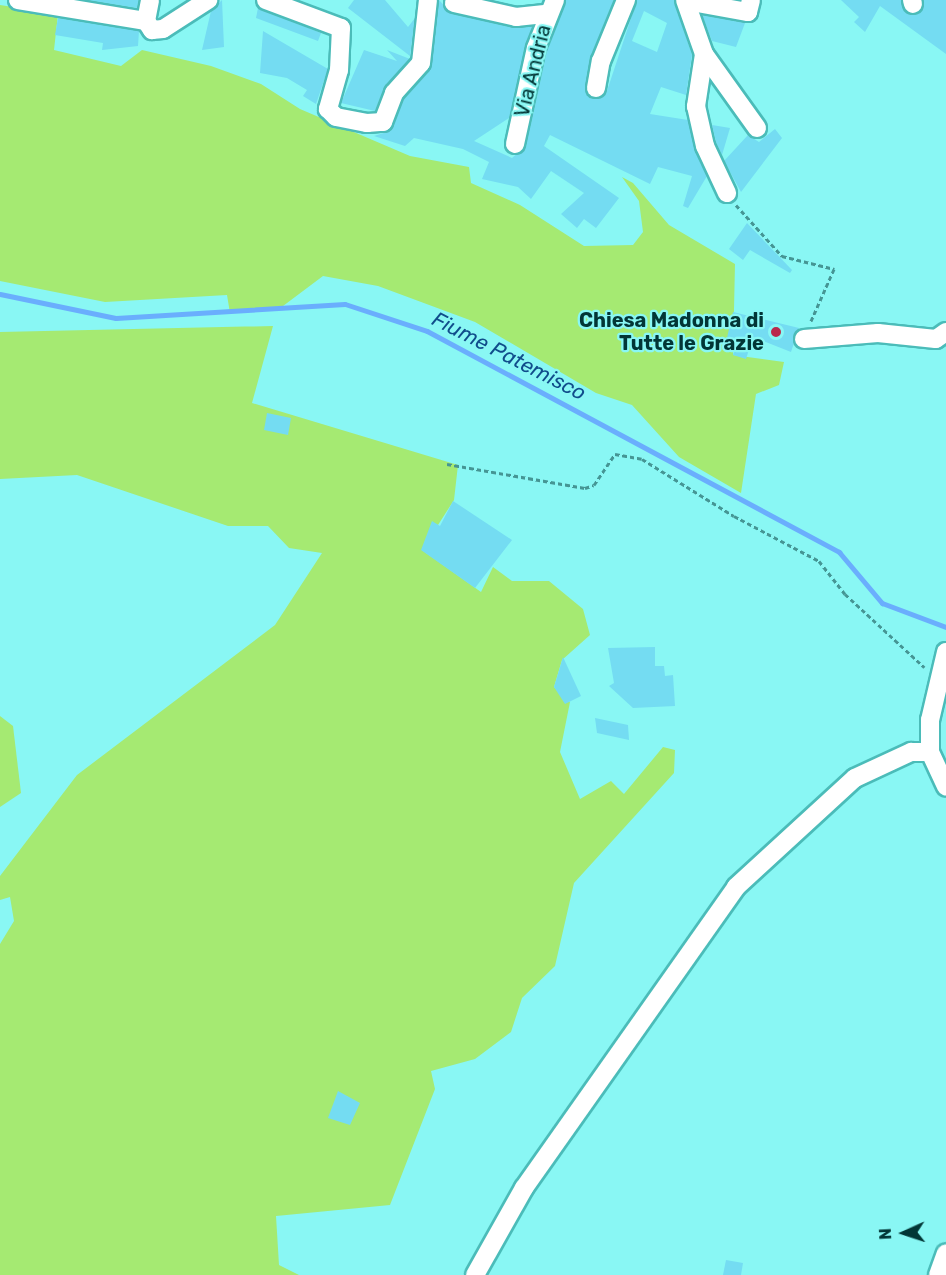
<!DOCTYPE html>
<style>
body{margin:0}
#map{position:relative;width:946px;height:1275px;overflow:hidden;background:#89f7f4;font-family:Rubik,sans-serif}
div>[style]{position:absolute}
.green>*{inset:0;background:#a5ea72}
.stream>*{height:5px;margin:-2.5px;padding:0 2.5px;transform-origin:2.5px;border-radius:2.5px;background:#6aaefd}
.building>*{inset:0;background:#74dcf2}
.path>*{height:3px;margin-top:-1.5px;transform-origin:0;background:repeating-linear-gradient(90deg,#459594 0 4.5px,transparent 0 7.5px)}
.roads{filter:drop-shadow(2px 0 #4bbcb9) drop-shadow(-2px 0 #4bbcb9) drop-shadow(0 2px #4bbcb9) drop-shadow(0 -2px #4bbcb9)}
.street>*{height:18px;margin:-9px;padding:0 9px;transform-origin:9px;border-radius:9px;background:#fff}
.dots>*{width:16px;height:16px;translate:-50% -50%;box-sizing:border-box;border:3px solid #89f7f4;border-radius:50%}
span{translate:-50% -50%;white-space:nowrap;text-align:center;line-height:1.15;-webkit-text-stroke:4.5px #89f7f4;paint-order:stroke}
.street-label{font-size:20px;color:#023636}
.poi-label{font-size:20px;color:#023636;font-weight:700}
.right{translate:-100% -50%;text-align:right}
.water-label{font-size:21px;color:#104d8b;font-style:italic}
.north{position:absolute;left:874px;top:1203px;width:60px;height:60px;-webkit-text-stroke:4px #89f7f4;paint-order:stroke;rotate:267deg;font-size:16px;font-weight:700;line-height:24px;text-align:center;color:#023636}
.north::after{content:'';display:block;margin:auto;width:21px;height:27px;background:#023636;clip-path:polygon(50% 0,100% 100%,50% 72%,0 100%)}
</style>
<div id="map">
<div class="green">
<div style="clip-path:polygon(0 5px,58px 14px,54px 50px,121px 66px,142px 50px,211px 66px,261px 84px,300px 109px,410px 156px,469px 167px,471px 183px,520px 205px,584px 246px,633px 245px,643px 232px,639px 201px,622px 177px,633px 183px,669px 225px,735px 264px,733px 355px,784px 362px,779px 385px,756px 394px,741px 493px,679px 457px,632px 405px,596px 393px,475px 322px,378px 286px,323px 276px,283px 306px,230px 313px,227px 295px,105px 302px,0 281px)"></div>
<div style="clip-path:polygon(273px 326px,252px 403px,458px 465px,454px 500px,422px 550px,481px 592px,493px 567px,512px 581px,549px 581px,583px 609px,590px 635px,562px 660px,554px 687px,570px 702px,560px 752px,580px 799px,611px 781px,624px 794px,663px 747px,675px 750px,674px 773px,574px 883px,555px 966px,522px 998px,511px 1032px,475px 1059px,431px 1071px,435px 1089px,390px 1205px,276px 1216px,279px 1265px,299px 1275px,0 1275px,0 944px,14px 921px,10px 897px,0 900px,0 876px,77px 775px,275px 625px,322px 553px,289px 548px,268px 526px,228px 526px,77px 475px,0 479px,0 332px)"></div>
<div style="clip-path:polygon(0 716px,13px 726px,21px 793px,0 807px)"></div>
</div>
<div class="stream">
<div style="left:0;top:294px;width:118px;rotate:11.7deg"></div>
<div style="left:116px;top:318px;width:229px;rotate:-3.5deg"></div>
<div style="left:345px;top:304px;width:86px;rotate:18.2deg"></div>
<div style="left:427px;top:331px;width:468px;rotate:28.2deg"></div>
<div style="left:839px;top:552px;width:67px;rotate:49.9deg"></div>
<div style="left:882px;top:603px;width:68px;rotate:20.6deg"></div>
</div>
<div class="building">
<div style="clip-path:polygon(87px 0,139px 0,137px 8px)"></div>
<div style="clip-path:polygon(222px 0,224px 47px,202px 50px,211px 11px)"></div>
<div style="clip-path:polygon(354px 0,385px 0,408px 27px,415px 18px,410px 56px,348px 8px)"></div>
<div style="clip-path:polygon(evenodd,439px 0,452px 14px,532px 27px,509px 118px,474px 141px,512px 158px,526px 146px,547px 51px,566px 0,614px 0,590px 59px,585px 91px,595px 99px,607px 91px,637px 0,674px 0,692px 55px,686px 95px,661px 87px,650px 114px,688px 120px,707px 176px,688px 208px,683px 206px,692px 176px,658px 167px,650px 184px,550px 135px,544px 146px,619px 198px,596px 228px,584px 219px,577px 228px,561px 214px,584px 193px,551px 171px,531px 199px,518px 187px,482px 179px,489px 162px,463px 149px,414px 138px,405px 146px,374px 136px,390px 131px,404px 99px,430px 70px,439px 0,644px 11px,667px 23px,657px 52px,632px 41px,644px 11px)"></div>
<div style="clip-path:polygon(841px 0,901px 0,905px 11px,915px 15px,924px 0,946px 0,946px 54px,880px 6px,865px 32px,854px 22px,859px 17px)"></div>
<div style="clip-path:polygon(258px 8px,321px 33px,318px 41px,256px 18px)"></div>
<div style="clip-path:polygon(702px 15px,745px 23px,736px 47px,712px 41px)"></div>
<div style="clip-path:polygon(58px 18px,139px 31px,138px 46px,102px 50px,103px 43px,55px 35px)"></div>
<div style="clip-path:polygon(263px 31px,328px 69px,316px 104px,303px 96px,307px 90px,287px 78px,260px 73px)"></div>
<div style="clip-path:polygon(364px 50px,397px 61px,387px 50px,410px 59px,385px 86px,375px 111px,341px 103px)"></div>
<div style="clip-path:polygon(712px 125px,730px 128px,722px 155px,716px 142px)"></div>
<div style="clip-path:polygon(775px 129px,782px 138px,741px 192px,724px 161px,748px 135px,759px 142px)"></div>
<div style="clip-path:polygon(747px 223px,792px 270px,790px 273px,750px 250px,743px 260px,729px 249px)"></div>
<div style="clip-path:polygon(733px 312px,799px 328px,791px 352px,753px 337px,746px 359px,733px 355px,736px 345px,726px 342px)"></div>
<div style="clip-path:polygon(267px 413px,291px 418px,288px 435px,264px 430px)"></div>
<div style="clip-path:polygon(453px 501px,512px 540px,475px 588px,421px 550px,432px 521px,440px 526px)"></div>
<div style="clip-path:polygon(655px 647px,655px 666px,664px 666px,665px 676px,673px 675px,675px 706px,633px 708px,609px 686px,614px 683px,608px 648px)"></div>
<div style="clip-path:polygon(563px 657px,581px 696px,565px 704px,554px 687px)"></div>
<div style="clip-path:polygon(595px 718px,628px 725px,629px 740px,597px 733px)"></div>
<div style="clip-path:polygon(338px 1091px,360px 1103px,350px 1125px,328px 1118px)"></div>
<div style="clip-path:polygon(726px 1260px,743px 1263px,741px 1275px,723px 1275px)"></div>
</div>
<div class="path">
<div style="left:736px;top:205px;width:69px;rotate:48deg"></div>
<div style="left:782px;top:256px;width:54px;rotate:14deg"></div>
<div style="left:834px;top:269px;width:57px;rotate:113.9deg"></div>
<div style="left:447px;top:464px;width:140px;rotate:9.9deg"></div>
<div style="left:585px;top:488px;width:9px;rotate:-18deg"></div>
<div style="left:594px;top:485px;width:37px;rotate:-56deg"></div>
<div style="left:615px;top:454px;width:27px;rotate:10deg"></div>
<div style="left:642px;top:459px;width:108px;rotate:31.8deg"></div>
<div style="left:734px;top:516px;width:96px;rotate:27.9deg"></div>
<div style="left:819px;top:561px;width:42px;rotate:51.8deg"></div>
<div style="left:845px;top:594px;width:108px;rotate:42.7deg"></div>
</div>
<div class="roads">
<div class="street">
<div style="left:18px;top:0;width:130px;rotate:9.3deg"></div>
<div style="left:266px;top:0;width:80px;rotate:20.5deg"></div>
<div style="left:341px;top:28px;width:42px;rotate:92.7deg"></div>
<div style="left:339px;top:70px;width:41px;rotate:105.8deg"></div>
<div style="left:328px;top:109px;width:11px;rotate:45deg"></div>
<div style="left:336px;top:117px;width:32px;rotate:11deg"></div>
<div style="left:367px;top:123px;width:16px;rotate:-4deg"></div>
<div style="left:383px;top:122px;width:31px;rotate:-69deg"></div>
<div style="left:394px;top:93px;width:40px;rotate:-48deg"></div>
<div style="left:421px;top:63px;width:63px;rotate:-83.7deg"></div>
<div style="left:685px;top:0;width:57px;rotate:70.6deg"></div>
<div style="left:704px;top:54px;width:53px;rotate:98.7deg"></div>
<div style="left:696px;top:106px;width:41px;rotate:77.3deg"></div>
<div style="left:705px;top:146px;width:52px;rotate:64.9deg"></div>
<div style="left:912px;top:0;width:4px;rotate:76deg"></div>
<div style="left:686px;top:1px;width:63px;rotate:10.1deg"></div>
<div style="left:748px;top:12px;width:12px;rotate:-76deg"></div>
<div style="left:454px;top:3px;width:64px;rotate:12.7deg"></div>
<div style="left:516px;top:17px;width:31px;rotate:-6deg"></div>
<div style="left:146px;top:21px;width:11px;rotate:56deg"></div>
<div style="left:152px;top:30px;width:11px;rotate:-5deg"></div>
<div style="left:163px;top:29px;width:54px;rotate:-32.8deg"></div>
<div style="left:146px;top:21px;width:21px;rotate:-79deg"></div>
<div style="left:704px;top:54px;width:91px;rotate:54.4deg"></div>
<div style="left:596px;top:88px;width:27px;rotate:-80deg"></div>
<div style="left:601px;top:61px;width:66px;rotate:-67.7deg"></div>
<div style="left:515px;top:144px;width:98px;rotate:-77.7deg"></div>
<div style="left:536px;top:48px;width:52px;rotate:-68.4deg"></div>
<div style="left:804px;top:339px;width:74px;rotate:-4.6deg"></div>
<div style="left:878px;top:333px;width:58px;rotate:5.9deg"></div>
<div style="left:936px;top:339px;width:12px;rotate:-35deg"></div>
<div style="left:946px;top:652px;width:70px;rotate:103.2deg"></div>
<div style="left:930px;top:720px;width:32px;rotate:90deg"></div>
<div style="left:930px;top:752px;width:38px;rotate:65deg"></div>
<div style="left:475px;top:1275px;width:100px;rotate:-60.6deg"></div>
<div style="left:524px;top:1188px;width:368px;rotate:-54.8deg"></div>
<div style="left:736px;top:887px;width:161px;rotate:-42.5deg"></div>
<div style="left:855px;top:778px;width:62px;rotate:-24.9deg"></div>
<div style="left:911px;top:752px;width:19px"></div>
<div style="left:938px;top:1275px;width:23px;rotate:-70deg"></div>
</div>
</div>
<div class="dots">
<div style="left:776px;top:332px;background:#ba294b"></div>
</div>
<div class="street-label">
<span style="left:533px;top:71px;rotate:-76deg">Via Andria</span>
</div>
<div class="poi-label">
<span class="right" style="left:764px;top:332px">Chiesa Madonna di<br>Tutte le Grazie</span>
</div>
<div class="water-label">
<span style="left:509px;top:356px;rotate:27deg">Fiume Patemisco</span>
</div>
<div class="north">N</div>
</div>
